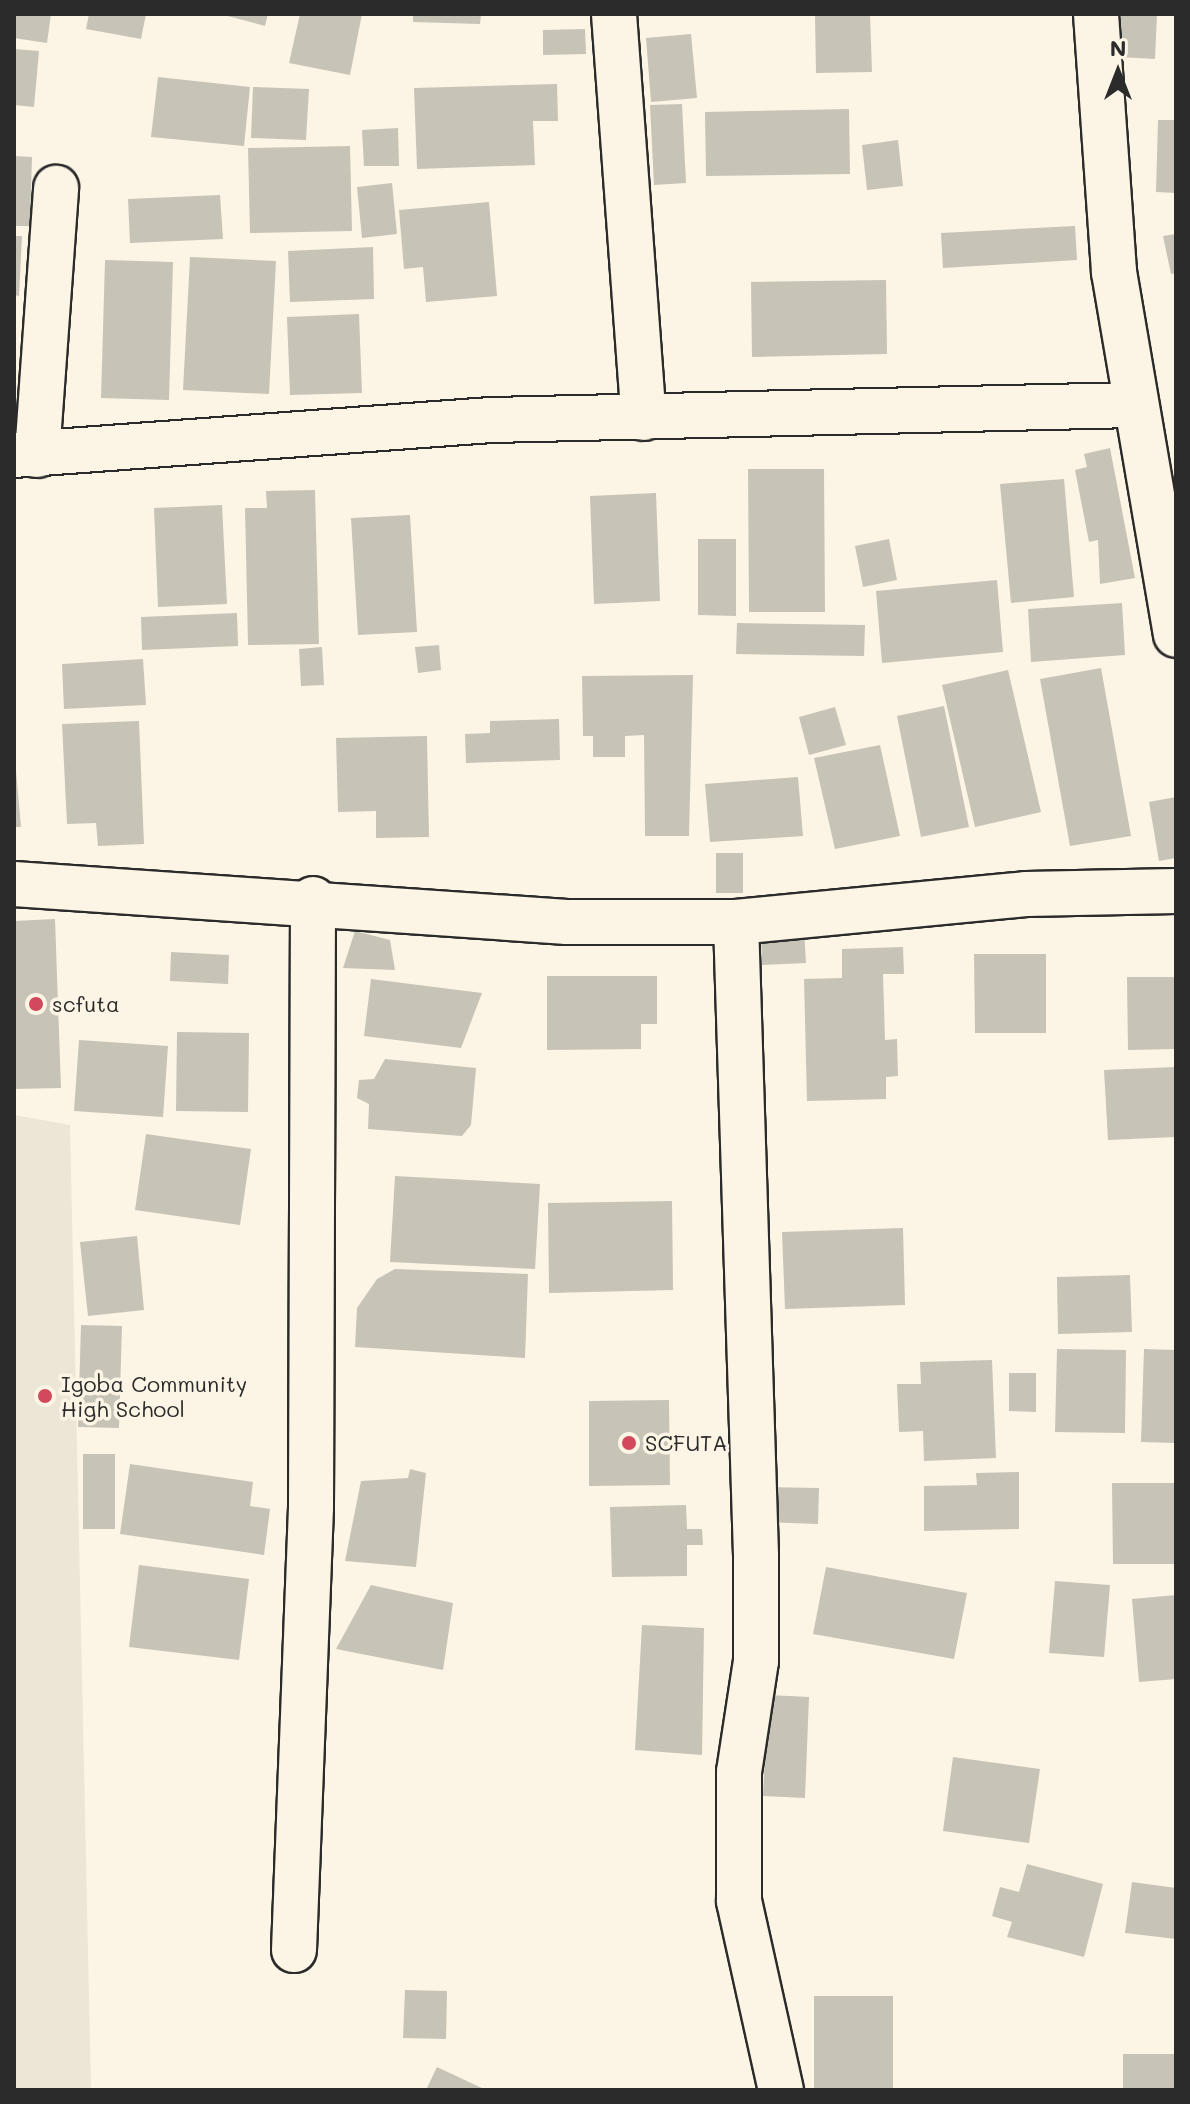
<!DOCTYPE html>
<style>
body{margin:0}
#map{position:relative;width:1190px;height:2104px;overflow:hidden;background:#fcf5e5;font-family:Mali,sans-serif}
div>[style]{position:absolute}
.built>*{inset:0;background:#ece6d7}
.building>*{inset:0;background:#c8c3b7}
.roads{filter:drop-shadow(2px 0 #2b2b2b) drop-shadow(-2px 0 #2b2b2b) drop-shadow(0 2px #2b2b2b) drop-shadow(0 -2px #2b2b2b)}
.minor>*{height:44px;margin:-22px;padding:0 22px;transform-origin:22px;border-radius:22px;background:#fcf5e5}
.dots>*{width:22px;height:22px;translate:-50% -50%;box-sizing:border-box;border:4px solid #fcf5e5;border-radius:50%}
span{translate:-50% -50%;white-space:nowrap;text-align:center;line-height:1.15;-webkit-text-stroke:7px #fcf5e5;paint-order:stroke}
.poi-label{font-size:22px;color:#2b2b2b}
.left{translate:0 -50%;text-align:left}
.frame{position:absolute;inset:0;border:16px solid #2b2b2b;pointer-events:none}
.north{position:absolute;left:1078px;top:32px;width:80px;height:80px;-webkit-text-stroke:6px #fcf5e5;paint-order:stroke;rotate:0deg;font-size:22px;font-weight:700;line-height:32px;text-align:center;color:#2b2b2b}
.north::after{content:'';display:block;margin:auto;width:28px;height:36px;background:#2b2b2b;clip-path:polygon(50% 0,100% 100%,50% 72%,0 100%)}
</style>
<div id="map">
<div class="built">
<div style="clip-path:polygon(14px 1115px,70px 1125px,91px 2090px,14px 2090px)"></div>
</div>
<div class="building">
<div style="clip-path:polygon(14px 14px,51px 14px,47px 43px,14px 38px)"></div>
<div style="clip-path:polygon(89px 14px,146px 14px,141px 39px,86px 29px)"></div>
<div style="clip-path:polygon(220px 14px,268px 14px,265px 26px)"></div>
<div style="clip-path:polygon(300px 14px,362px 14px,350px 75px,289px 63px)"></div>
<div style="clip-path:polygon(413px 14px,481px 14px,480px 24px,413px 22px)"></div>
<div style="clip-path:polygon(815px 14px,870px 14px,872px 72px,816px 73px)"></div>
<div style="clip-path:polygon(1121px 14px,1157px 14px,1155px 59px,1119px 57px)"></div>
<div style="clip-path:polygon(585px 29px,586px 54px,543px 55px,543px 30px)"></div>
<div style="clip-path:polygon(691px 34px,697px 98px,651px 102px,646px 38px)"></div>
<div style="clip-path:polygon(14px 49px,39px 51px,34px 107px,14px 105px)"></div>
<div style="clip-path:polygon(158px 77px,250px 87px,244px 146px,151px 137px)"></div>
<div style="clip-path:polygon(557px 84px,558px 121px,533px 121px,535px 165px,417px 169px,414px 88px)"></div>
<div style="clip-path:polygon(253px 87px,309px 89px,306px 140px,251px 138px)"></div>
<div style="clip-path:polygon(682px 104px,686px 183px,654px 185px,650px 105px)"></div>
<div style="clip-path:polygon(849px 109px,850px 174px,706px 176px,705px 112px)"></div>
<div style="clip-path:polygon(1158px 120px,1176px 120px,1176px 193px,1156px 192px)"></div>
<div style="clip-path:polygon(398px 128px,399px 166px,364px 166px,362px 130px)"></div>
<div style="clip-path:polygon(898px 140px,903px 186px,867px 190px,862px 145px)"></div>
<div style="clip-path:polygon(350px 146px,352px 231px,250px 233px,248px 148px)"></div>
<div style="clip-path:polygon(14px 156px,32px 157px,30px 226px,14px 226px)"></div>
<div style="clip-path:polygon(392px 183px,397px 234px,362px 238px,357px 187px)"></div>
<div style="clip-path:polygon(220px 195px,223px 239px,130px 243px,128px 199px)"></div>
<div style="clip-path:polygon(489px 202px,497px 296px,426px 302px,423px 267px,404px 269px,399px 210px)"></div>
<div style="clip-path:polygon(1075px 226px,1077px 260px,943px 268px,941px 233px)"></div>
<div style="clip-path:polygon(1176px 234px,1176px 273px,1171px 274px,1163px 236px)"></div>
<div style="clip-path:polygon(14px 236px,22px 236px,19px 296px,14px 295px)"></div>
<div style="clip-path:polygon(373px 247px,374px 299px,290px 302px,288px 251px)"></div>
<div style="clip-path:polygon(190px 257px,276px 261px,269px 394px,183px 390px)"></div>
<div style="clip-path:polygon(105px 260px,173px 262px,169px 400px,101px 398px)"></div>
<div style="clip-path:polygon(886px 280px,887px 354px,752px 357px,751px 282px)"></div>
<div style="clip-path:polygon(359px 314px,362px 393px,290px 395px,287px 317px)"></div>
<div style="clip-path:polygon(1110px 448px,1135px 578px,1100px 584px,1098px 540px,1089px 542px,1075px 470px,1087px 467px,1084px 454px)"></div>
<div style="clip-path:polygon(748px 469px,824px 469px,825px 612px,749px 612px)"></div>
<div style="clip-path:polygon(1064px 479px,1074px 597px,1011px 603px,1000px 484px)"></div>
<div style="clip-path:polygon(315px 490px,319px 644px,248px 645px,245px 508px,267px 508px,266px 491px)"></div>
<div style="clip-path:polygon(656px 493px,660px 601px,594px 604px,590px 496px)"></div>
<div style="clip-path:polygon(222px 505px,227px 604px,158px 607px,154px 508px)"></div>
<div style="clip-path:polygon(410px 515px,417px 632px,358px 635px,351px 518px)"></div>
<div style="clip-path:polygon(698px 539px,736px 539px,736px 616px,698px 615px)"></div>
<div style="clip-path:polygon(889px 539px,897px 580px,863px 587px,855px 546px)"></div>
<div style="clip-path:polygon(997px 580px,1003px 652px,882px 663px,876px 591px)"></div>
<div style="clip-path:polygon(1122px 603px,1125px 655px,1031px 662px,1028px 609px)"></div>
<div style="clip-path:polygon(237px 613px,238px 646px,142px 650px,141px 617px)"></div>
<div style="clip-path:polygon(737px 623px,865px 625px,864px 656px,736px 654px)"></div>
<div style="clip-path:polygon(439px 645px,441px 670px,418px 673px,415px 647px)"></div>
<div style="clip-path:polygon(322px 647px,324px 685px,301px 686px,299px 649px)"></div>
<div style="clip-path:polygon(143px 659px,146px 705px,64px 709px,62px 664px)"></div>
<div style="clip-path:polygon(1101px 668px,1131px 836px,1070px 846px,1040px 679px)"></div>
<div style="clip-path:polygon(1008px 670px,1041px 812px,975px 827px,942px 685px)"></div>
<div style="clip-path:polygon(693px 675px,689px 836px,645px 836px,644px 735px,625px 736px,625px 757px,593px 757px,593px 736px,583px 736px,582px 676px)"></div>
<div style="clip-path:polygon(944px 706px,969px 827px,921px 837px,897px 716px)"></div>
<div style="clip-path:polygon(835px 707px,846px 745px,809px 755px,799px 717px)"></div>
<div style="clip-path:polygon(559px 719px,560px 760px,466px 763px,465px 734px,490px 733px,490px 721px)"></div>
<div style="clip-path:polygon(139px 721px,144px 844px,98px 846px,96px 823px,67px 824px,62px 724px)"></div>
<div style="clip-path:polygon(427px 736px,429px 837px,376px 838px,376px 811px,338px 812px,336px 738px)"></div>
<div style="clip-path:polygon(880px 745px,900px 836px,835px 849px,814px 758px)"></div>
<div style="clip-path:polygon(14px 748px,21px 827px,14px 827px)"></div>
<div style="clip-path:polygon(798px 777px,803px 836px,710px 842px,705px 784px)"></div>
<div style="clip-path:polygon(1176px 797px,1176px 858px,1159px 861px,1149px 802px)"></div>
<div style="clip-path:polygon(716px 853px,743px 853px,743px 893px,716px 893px)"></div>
<div style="clip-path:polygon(55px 919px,61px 1088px,14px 1089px,14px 921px)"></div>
<div style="clip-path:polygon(804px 929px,806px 963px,762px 965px,761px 931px)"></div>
<div style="clip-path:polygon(355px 931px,390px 940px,395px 970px,343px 968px)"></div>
<div style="clip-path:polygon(903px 947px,904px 974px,883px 974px,885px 1040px,897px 1039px,898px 1076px,886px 1077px,886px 1099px,807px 1101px,804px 979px,842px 978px,842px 949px)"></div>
<div style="clip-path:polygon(171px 952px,229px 955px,228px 984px,170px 981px)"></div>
<div style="clip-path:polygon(974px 954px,1046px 954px,1046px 1033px,975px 1033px)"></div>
<div style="clip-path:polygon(547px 976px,657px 976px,657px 1024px,641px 1024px,641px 1049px,547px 1050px)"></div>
<div style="clip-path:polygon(1127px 977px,1176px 977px,1176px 1049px,1128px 1050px)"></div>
<div style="clip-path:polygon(371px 979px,482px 993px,461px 1048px,364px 1036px)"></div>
<div style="clip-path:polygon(177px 1032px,249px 1033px,248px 1112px,176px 1111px)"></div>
<div style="clip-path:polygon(79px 1040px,168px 1046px,163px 1117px,74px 1111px)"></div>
<div style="clip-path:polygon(385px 1059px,476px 1068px,471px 1125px,462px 1136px,368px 1129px,369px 1104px,357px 1098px,359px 1080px,374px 1079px)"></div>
<div style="clip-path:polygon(1176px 1067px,1176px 1137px,1108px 1140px,1104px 1070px)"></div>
<div style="clip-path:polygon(146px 1134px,251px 1149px,240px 1225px,135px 1210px)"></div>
<div style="clip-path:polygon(395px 1176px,540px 1184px,535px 1269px,390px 1262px)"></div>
<div style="clip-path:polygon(672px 1201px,673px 1290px,549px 1293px,548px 1203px)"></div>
<div style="clip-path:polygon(903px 1228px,905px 1305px,785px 1309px,782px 1232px)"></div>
<div style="clip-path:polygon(137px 1236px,144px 1310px,88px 1316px,80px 1242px)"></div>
<div style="clip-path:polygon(395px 1269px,528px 1274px,525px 1358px,355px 1347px,357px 1308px,377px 1279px)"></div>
<div style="clip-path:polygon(1130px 1275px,1132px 1332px,1058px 1334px,1057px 1277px)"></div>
<div style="clip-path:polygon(81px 1325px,122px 1326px,119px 1428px,78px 1427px)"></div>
<div style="clip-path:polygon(1057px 1349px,1126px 1350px,1125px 1433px,1055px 1432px)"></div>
<div style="clip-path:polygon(1144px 1349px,1176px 1350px,1176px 1443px,1141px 1442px)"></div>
<div style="clip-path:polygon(992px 1360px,996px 1458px,924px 1461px,923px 1431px,899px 1432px,897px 1384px,921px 1384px,920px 1362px)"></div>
<div style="clip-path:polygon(1009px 1373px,1036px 1373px,1036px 1412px,1009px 1411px)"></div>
<div style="clip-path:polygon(669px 1400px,670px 1485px,589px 1486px,589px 1401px)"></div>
<div style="clip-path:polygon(83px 1454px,115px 1454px,115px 1529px,83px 1529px)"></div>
<div style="clip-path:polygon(130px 1464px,253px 1482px,250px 1506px,270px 1509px,264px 1555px,120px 1534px)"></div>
<div style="clip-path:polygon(410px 1469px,426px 1473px,416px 1567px,345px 1561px,361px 1481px,408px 1478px)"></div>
<div style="clip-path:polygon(1019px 1472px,1019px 1529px,924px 1531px,924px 1486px,977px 1485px,976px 1473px)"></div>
<div style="clip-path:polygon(1112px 1483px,1176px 1483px,1176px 1564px,1113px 1564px)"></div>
<div style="clip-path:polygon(763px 1487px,819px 1488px,818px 1524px,762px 1522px)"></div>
<div style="clip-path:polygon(686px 1505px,687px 1529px,702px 1529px,703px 1545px,687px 1545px,687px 1576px,612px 1577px,610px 1507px)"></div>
<div style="clip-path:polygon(139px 1565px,249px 1579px,239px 1660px,129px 1647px)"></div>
<div style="clip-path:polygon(826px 1567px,967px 1593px,954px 1659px,813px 1634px)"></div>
<div style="clip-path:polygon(1055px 1581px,1110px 1585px,1104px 1657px,1049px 1653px)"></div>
<div style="clip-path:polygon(371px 1585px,453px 1603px,443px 1670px,336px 1649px)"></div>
<div style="clip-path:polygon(1176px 1595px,1176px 1679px,1139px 1682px,1132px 1599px)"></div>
<div style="clip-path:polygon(642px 1625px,704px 1628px,702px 1755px,635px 1750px)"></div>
<div style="clip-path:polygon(768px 1695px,809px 1697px,805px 1798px,763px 1796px)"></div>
<div style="clip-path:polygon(953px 1757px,1040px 1769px,1029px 1843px,943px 1831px)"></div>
<div style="clip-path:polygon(1027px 1864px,1103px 1884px,1084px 1957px,1007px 1937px,1012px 1922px,992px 1916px,1000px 1887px,1019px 1892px)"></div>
<div style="clip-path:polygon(1132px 1882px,1176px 1888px,1176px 1939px,1125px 1933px)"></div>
<div style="clip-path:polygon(405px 1990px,447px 1991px,446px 2039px,403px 2038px)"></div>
<div style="clip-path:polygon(814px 1996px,893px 1996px,893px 2090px,814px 2090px)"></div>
<div style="clip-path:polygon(1123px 2054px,1176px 2054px,1176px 2090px,1123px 2090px)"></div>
<div style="clip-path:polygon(437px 2067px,486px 2090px,426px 2090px)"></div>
</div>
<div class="roads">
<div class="minor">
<div style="left:614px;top:14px;width:405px;rotate:85.8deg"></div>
<div style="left:1096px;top:14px;width:259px;rotate:86deg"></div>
<div style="left:1114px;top:272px;width:368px;rotate:80.3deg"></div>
<div style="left:14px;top:455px;width:479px;rotate:-4.2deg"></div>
<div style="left:492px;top:420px;width:643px;rotate:-1.34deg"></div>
<div style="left:37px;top:455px;width:268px;rotate:-85.9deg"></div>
<div style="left:14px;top:884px;width:554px;rotate:3.93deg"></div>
<div style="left:567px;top:922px;width:169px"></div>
<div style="left:736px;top:922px;width:291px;rotate:-5.5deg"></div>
<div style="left:1026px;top:894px;width:150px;rotate:-1.1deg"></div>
<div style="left:736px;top:922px;width:634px;rotate:88.19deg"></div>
<div style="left:756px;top:1556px;width:105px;rotate:90deg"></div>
<div style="left:756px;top:1661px;width:112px;rotate:98.7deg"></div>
<div style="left:739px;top:1772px;width:129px;rotate:90deg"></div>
<div style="left:739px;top:1901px;width:194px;rotate:77.5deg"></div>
<div style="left:294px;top:1950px;width:443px;rotate:-87.8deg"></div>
<div style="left:311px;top:1507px;width:608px;rotate:-89.81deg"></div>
</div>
</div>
<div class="dots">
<div style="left:36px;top:1004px;background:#d1495b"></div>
<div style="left:45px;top:1396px;background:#d1495b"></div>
<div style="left:629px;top:1443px;background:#d1495b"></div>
</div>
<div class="poi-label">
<span class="left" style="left:52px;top:1004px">scfuta</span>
<span class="left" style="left:61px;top:1396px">Igoba Community<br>High School</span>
<span class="left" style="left:645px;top:1443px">SCFUTA</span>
</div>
<div class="frame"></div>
<div class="north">N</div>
</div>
